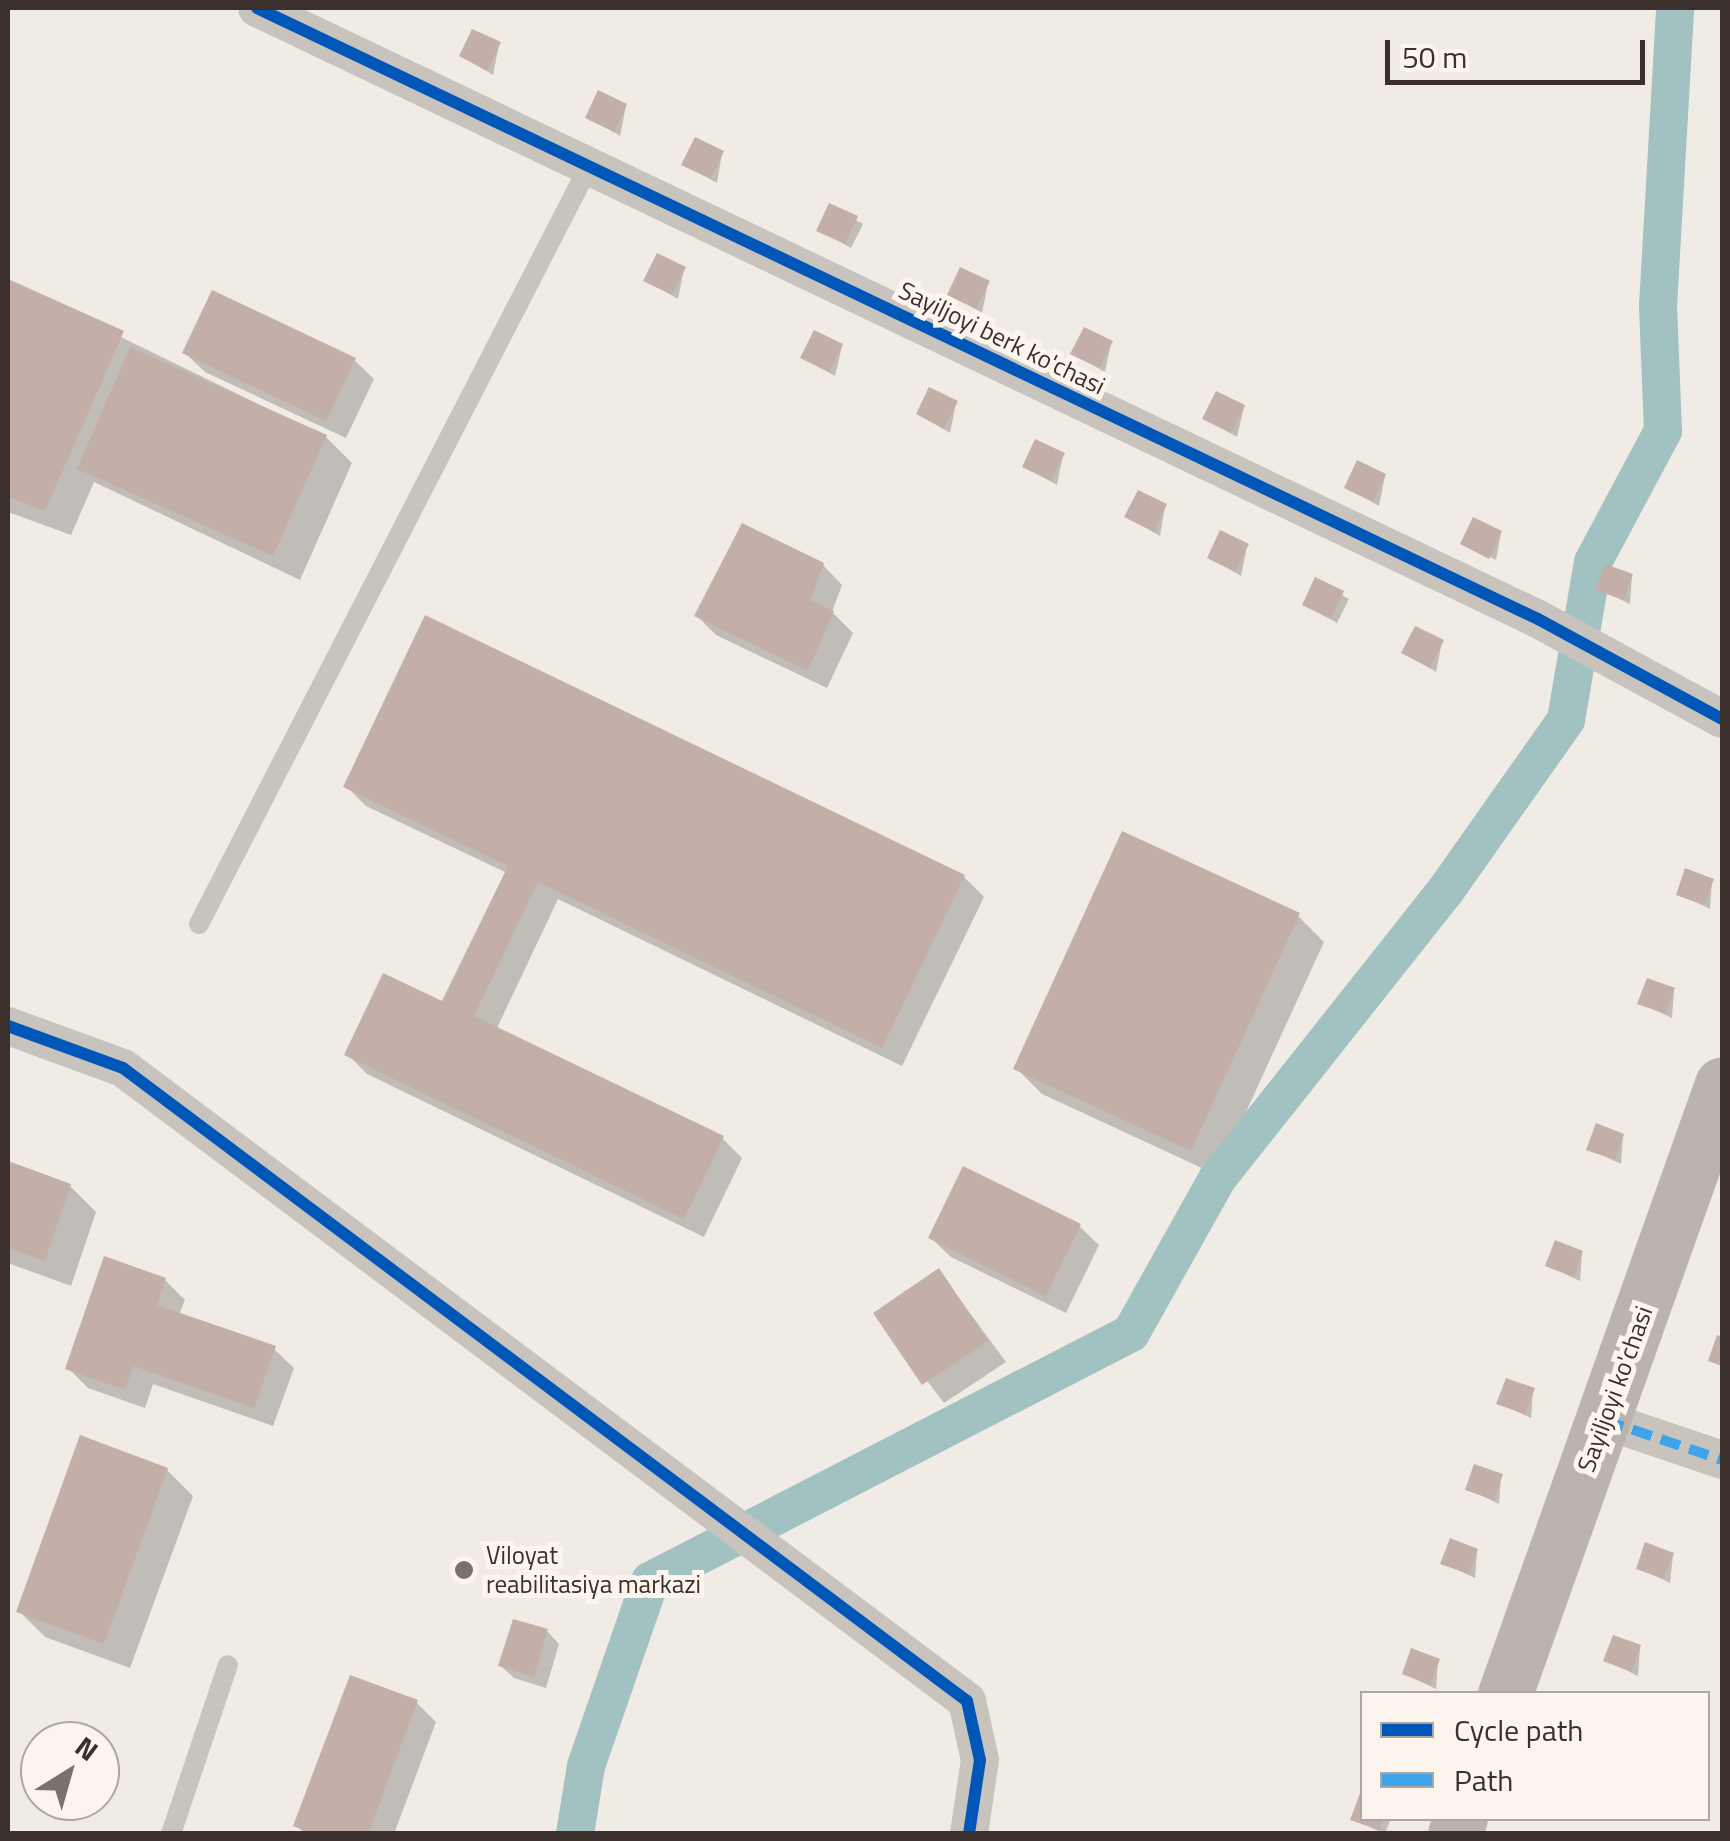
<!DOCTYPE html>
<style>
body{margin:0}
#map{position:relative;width:1730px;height:1841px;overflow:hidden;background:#f0ebe5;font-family:"Titillium Web",sans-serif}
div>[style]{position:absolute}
.shadow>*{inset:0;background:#0003}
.canal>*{height:38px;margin:-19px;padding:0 19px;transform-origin:19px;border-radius:19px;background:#a1c2c1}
.building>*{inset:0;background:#c3afa7}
.lane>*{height:20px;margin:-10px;padding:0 10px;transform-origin:10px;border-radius:10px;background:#c9c3be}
.street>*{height:38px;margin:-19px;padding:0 19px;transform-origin:19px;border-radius:19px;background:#c9c3be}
.secondary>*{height:55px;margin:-27.5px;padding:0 27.5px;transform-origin:27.5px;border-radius:27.5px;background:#bab3ae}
.quiet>*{height:10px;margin-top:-5px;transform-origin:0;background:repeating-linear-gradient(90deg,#3fa3eb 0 20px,transparent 0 30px)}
.cycleway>*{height:12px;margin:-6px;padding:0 6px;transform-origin:6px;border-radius:6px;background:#0057b8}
.dots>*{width:28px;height:28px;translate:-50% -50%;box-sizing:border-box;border:5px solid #fbf5ee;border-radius:50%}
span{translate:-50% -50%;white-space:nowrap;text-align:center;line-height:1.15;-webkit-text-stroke:10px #fbf5ee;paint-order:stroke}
.street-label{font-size:25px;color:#3b302b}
.poi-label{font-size:25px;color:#3b302b}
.left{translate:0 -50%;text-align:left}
.frame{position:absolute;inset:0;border:10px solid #3b302b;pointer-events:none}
.legend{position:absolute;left:1360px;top:1691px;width:350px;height:130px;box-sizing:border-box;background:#fbf5ee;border:2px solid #aea6a0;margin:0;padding:12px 18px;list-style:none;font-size:30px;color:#3b302b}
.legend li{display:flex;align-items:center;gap:20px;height:50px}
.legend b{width:50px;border:2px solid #aea6a0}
.north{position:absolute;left:20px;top:1721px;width:100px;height:100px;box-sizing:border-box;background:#fbf5ee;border:2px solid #aea6a0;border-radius:50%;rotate:37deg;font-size:28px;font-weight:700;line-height:40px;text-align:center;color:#3b302b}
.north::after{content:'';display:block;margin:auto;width:35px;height:45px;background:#7a716c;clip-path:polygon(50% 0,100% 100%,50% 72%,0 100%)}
.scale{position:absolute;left:1385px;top:40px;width:260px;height:45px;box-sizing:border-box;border:5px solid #3b302b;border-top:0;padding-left:12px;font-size:30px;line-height:35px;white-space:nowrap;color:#3b302b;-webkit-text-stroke:8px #fbf5ee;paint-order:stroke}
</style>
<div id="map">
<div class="shadow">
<div style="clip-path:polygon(499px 45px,493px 75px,462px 56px)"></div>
<div style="clip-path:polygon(626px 106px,620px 136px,588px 117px)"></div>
<div style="clip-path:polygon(722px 153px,717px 183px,684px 164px)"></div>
<div style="clip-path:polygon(830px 206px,863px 224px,851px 248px,819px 230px)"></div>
<div style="clip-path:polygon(684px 269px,678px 299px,646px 280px)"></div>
<div style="clip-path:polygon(8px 282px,326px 437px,352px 463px,300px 580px,94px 482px,71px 535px,8px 512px)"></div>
<div style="clip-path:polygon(988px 283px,982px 313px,950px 294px)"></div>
<div style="clip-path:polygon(1111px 343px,1105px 372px,1073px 354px)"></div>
<div style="clip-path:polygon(842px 346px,835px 376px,803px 358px)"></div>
<div style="clip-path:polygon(185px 353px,354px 360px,374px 379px,346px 438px,205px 372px)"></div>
<div style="clip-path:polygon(956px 403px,950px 433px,919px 414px)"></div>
<div style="clip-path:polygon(1244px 407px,1237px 437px,1205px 419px)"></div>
<div style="clip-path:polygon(1063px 455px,1057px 485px,1025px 467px)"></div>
<div style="clip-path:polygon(1385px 476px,1379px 506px,1347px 488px)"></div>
<div style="clip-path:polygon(1165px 506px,1160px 536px,1127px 517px)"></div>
<div style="clip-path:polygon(1501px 533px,1496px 560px,1466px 545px)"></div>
<div style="clip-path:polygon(1247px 546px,1241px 576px,1210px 557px)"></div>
<div style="clip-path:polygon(823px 565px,842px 585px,832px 612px,853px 633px,827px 688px,716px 635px,697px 616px)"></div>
<div style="clip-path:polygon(1632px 576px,1630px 604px,1598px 589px)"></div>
<div style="clip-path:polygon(1317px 581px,1349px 599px,1337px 623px,1305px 605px)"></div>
<div style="clip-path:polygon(427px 618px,964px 877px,984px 897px,902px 1066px,558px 899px,496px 1030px,722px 1138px,742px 1158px,704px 1237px,367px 1074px,347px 1054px,443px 1005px,507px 873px,366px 806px,346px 786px)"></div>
<div style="clip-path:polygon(1442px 642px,1436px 672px,1404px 653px)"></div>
<div style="clip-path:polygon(1712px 881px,1710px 909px,1679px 894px)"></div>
<div style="clip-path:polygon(1298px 916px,1324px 942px,1217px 1175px,1042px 1094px,1016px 1068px)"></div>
<div style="clip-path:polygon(1674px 991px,1672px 1018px,1640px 1003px)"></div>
<div style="clip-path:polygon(1623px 1136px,1621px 1164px,1589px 1149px)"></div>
<div style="clip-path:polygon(8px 1164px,70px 1186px,96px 1212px,71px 1286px,8px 1263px)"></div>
<div style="clip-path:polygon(1079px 1226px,1099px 1245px,1066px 1313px,951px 1257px,931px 1238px)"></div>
<div style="clip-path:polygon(1582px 1253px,1580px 1281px,1548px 1266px)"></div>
<div style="clip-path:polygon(939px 1271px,1006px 1362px,944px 1403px,876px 1313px)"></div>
<div style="clip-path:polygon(165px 1280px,185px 1300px,179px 1315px,274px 1349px,294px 1368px,273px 1426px,153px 1384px,145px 1408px,88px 1388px,68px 1368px)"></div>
<div style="clip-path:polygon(1533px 1390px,1531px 1418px,1499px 1403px)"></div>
<div style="clip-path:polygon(167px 1470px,193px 1496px,130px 1668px,45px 1637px,19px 1611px)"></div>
<div style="clip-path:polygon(1501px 1476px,1499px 1504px,1468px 1489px)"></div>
<div style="clip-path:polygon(1477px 1551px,1475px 1578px,1443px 1563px)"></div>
<div style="clip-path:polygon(1673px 1555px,1670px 1583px,1639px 1568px)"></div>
<div style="clip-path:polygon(547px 1631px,559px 1644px,546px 1688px,514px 1678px,501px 1666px)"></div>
<div style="clip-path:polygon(1640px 1648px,1638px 1676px,1606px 1660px)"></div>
<div style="clip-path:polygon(1438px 1661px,1436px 1689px,1405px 1674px)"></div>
<div style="clip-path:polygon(416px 1702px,436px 1722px,394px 1834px,305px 1834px,296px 1825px)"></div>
<div style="clip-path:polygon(1362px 1797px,1362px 1818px,1391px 1818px,1385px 1834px,1353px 1819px)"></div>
</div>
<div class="canal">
<div style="left:575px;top:1834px;width:69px;rotate:-80.8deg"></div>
<div style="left:586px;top:1766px;width:196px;rotate:-70.9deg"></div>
<div style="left:650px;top:1581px;width:541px;rotate:-27.28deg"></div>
<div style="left:1131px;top:1333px;width:176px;rotate:-60.8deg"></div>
<div style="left:1217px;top:1179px;width:369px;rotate:-51.6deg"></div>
<div style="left:1446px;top:890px;width:208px;rotate:-54.8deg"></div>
<div style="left:1566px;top:720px;width:160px;rotate:-80.3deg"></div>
<div style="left:1593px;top:562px;width:149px;rotate:-61.9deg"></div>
<div style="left:1663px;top:431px;width:125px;rotate:-92.3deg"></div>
<div style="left:1658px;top:306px;width:298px;rotate:-86.7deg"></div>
</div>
<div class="building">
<div style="clip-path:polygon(472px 29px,501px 42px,487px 71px,459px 56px)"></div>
<div style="clip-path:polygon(598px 90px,627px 104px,614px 132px,585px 118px)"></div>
<div style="clip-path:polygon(695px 137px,724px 151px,711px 179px,681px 165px)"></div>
<div style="clip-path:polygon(829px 203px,858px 216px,845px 244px,816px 231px)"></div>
<div style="clip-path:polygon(657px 253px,686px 267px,672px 295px,643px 281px)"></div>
<div style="clip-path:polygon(960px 267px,990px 281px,976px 309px,947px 295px)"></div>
<div style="clip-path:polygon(8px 279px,124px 331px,45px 511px,8px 497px)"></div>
<div style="clip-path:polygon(212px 290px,356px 358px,326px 421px,182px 353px)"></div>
<div style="clip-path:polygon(1084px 327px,1113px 341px,1099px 368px,1070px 354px)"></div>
<div style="clip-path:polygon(814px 330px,843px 344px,829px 372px,800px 358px)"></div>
<div style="clip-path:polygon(130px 347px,327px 435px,273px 556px,77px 469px)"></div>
<div style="clip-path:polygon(929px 387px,958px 401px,944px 429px,916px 414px)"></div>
<div style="clip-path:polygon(1216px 391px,1245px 405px,1231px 433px,1202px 419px)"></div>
<div style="clip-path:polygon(1035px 439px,1065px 453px,1051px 481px,1022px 467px)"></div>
<div style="clip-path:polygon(1357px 460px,1386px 474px,1373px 502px,1344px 488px)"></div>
<div style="clip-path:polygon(1138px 490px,1167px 504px,1154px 532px,1124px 517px)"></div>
<div style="clip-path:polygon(1473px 517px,1502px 531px,1489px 559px,1460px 544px)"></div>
<div style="clip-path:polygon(742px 523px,824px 563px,810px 600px,834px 611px,808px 671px,694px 616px)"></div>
<div style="clip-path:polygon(1220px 530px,1249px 544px,1235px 572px,1207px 558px)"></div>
<div style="clip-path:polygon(1605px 564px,1633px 574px,1624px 600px,1595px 590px)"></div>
<div style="clip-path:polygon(1315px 577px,1344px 591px,1331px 619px,1302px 605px)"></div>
<div style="clip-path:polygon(425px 615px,965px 875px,882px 1048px,538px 882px,474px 1016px,724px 1136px,684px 1219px,344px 1055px,383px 973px,442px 1001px,508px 866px,343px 787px)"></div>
<div style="clip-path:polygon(1415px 626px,1444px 640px,1430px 668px,1401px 653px)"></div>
<div style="clip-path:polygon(1122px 831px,1300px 913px,1191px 1151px,1013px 1069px)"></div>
<div style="clip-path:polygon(1685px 868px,1714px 879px,1704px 905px,1676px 895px)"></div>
<div style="clip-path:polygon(1647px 978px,1675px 988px,1666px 1014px,1637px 1004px)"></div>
<div style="clip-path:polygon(1596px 1123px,1624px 1134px,1615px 1160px,1586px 1150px)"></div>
<div style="clip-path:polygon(8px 1161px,71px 1184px,45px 1261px,8px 1248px)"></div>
<div style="clip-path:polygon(963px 1166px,1081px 1224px,1046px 1296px,928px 1238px)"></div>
<div style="clip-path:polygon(1555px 1240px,1583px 1251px,1574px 1277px,1545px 1266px)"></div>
<div style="clip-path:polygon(104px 1256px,166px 1278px,157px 1305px,276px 1346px,254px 1408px,133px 1366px,125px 1390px,65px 1369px)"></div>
<div style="clip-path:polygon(939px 1268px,988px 1341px,922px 1385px,873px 1313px)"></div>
<div style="clip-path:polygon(1717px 1335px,1722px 1337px,1722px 1366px,1708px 1361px)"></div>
<div style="clip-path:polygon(1506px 1378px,1535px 1388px,1525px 1414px,1496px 1404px)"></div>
<div style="clip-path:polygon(80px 1435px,168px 1468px,104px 1644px,16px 1612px)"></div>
<div style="clip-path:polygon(1474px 1464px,1503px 1474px,1494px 1500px,1465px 1490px)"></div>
<div style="clip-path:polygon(1450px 1538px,1478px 1549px,1469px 1574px,1440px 1564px)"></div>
<div style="clip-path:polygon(1645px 1542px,1674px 1553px,1664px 1579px,1636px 1569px)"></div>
<div style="clip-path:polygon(513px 1619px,548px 1629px,534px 1677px,498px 1666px)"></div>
<div style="clip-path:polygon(1613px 1635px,1641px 1645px,1632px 1672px,1603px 1661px)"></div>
<div style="clip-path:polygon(1411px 1648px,1440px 1659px,1430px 1685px,1402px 1674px)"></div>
<div style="clip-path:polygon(350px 1675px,418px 1700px,368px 1834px,314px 1834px,293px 1826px)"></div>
<div style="clip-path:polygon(1362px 1788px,1362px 1818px,1383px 1818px,1379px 1830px,1350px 1820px)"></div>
</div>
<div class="lane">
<div style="left:199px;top:924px;width:852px;rotate:-62.77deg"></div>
<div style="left:171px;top:1834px;width:178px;rotate:-71.4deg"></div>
</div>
<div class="street">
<div style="left:257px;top:8px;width:1419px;rotate:25.5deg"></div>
<div style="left:1538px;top:619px;width:209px;rotate:28.5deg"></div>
<div style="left:8px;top:1026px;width:122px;rotate:20.1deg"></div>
<div style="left:123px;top:1068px;width:1055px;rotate:36.87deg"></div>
<div style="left:967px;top:1701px;width:60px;rotate:77.6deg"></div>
<div style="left:980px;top:1760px;width:75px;rotate:98.5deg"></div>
<div style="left:1604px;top:1420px;width:125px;rotate:18.7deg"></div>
</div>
<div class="secondary">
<div style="left:1505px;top:1694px;width:647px;rotate:-70.42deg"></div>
<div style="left:1455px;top:1834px;width:17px;rotate:-73deg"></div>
</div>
<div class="quiet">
<div style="left:1604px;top:1420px;width:125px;rotate:18.7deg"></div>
</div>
<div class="cycleway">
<div style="left:257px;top:8px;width:1419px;rotate:25.5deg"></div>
<div style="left:1538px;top:619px;width:209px;rotate:28.5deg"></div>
<div style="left:8px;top:1026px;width:122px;rotate:20.1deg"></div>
<div style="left:123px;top:1068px;width:1055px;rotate:36.87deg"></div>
<div style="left:967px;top:1701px;width:60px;rotate:77.6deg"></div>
<div style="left:980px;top:1760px;width:75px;rotate:98.5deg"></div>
</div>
<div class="dots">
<div style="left:464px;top:1570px;background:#7a716c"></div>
</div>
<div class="street-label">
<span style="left:1002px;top:338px;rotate:26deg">Sayiljoyi berk ko'chasi</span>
<span style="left:1615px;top:1389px;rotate:-70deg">Sayiljoyi ko'chasi</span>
</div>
<div class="poi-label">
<span class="left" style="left:486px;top:1570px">Viloyat<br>reabilitasiya markazi</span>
</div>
<div class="frame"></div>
<ul class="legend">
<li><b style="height:12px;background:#0057b8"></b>Cycle path</li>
<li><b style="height:12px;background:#3fa3eb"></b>Path</li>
</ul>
<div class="north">N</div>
<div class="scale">50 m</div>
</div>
